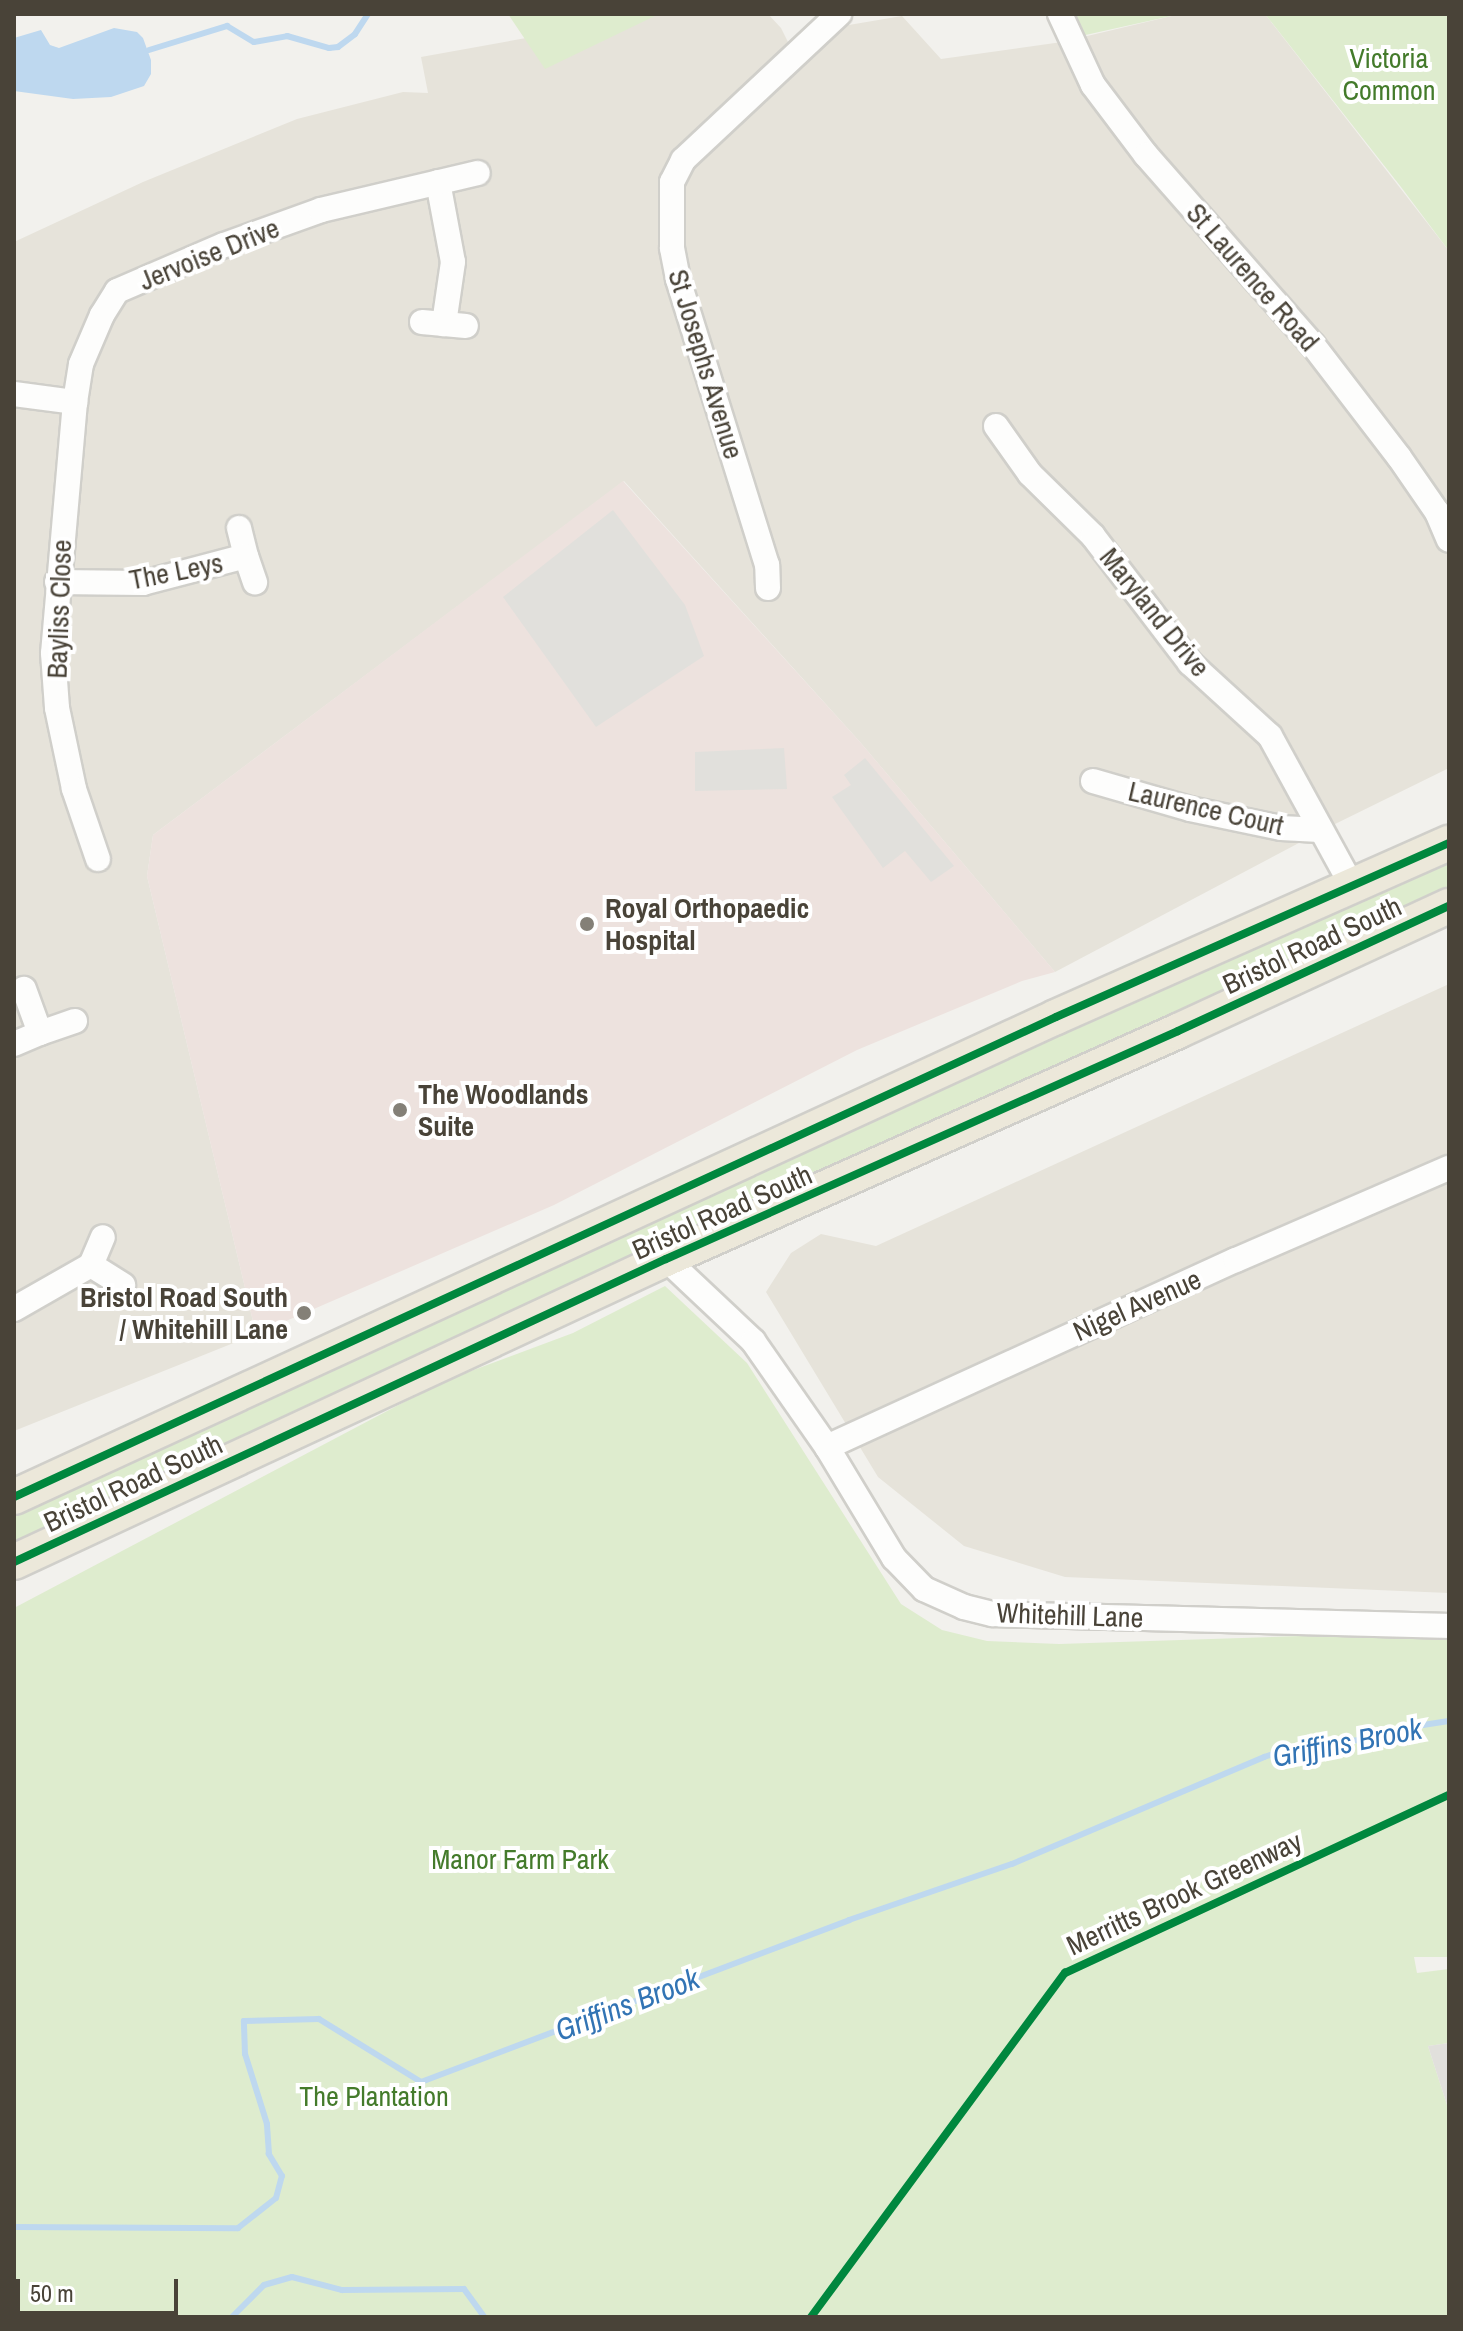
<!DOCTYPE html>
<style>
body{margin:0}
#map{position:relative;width:1463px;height:2331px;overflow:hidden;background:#f2f1ed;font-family:"Archivo Narrow",sans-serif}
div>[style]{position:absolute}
.residential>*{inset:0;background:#e6e3da}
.medical>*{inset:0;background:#ede2de}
.green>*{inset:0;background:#deecce}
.parking>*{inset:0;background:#e1e0dc}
.water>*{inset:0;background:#bed8ef}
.stream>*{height:6px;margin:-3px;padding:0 3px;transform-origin:3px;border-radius:3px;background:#bed8ef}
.roads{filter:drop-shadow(2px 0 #d0cfca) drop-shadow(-2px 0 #d0cfca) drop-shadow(0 2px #d0cfca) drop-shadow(0 -2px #d0cfca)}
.minor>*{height:24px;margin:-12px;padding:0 12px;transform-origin:12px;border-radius:12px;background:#fdfdfc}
.highway>*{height:34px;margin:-17px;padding:0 17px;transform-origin:17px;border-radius:17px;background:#ece8da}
.cycleway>*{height:8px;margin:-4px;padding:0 4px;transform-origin:4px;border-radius:4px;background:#00873e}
.dots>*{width:22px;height:22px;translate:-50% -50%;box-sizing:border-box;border:4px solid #fff;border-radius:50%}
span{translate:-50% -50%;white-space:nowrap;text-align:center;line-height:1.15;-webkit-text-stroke:8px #fff;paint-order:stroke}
.park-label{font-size:28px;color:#447b2b}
.street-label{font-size:28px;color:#494338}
.poi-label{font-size:28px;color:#494338;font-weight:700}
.left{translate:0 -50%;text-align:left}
.right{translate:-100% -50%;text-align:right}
.water-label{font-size:30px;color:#3274b4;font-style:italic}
.frame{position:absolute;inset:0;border:16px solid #494338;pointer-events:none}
.scale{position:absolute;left:16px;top:2279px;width:162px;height:36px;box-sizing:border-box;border:4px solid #494338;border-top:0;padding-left:10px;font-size:24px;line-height:28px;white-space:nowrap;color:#494338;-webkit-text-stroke:6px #fff;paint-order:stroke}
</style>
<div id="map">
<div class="residential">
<div style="clip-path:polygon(659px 14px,768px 14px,781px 28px,798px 62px,837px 27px,902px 16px,941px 59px,1062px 42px,1180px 14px,1265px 14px,1449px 251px,1449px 768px,1331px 826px,1055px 972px,860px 742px,624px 481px,153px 835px,147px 876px,256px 1334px,14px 1431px,14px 242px,143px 182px,297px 119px,403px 92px,428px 93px,421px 57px)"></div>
<div style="clip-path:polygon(1449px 984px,1449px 1593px,1065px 1577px,964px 1546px,878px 1477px,766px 1292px,791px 1253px,821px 1234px,876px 1246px)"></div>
</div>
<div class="medical">
<div style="clip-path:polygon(623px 481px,860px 742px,1055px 972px,1022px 981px,857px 1050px,554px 1205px,256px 1334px,147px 876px,153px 835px)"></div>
</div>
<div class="green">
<div style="clip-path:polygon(508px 14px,659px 14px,545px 69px)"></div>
<div style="clip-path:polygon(1072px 14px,1180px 14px,1081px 36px)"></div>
<div style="clip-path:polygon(1265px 14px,1449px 14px,1449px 251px,1401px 187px)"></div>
<div style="clip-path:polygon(1449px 862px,1449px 898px,18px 1542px,14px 1540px,14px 1506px,1438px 863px)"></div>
<div style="clip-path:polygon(665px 1286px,747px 1363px,901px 1604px,942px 1630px,987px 1641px,1059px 1644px,1449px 1631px,1449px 1957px,1414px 1957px,1417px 1973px,1449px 1969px,1449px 2043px,1428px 2046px,1449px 2111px,1449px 2317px,14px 2317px,14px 1608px,444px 1381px,573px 1333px)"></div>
</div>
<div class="parking">
<div style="clip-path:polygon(613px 510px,685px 605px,704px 656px,596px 727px,503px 597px)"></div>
<div style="clip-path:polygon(784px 748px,787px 789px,695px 791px,695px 752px)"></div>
<div style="clip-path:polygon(865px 758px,954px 866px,931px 882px,905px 851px,883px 868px,832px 797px,851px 785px,844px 775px)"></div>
<div style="clip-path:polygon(1449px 2043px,1449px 2111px,1428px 2046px)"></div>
</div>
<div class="water">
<div style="clip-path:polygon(114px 28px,137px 32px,143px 38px,151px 60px,151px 74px,144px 86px,111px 97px,73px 99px,14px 91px,14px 38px,41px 30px,50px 45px,59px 48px)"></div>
</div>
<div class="stream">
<div style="left:149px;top:50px;width:82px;rotate:-17.1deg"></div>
<div style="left:227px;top:26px;width:31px;rotate:31deg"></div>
<div style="left:254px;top:42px;width:34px;rotate:-10deg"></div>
<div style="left:287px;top:36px;width:44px;rotate:15.9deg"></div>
<div style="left:329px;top:48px;width:9px;rotate:-6deg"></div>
<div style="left:338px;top:47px;width:21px;rotate:-37deg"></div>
<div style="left:355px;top:34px;width:24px;rotate:-57deg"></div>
<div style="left:14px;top:2227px;width:224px;rotate:0.3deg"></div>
<div style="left:238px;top:2228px;width:48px;rotate:-38.3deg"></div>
<div style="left:276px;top:2198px;width:23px;rotate:-75deg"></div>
<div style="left:282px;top:2176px;width:26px;rotate:-121deg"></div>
<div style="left:269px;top:2154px;width:30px;rotate:-94deg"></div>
<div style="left:267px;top:2124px;width:73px;rotate:-107.4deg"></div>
<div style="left:245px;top:2054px;width:33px;rotate:-92deg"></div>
<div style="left:244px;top:2021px;width:75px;rotate:-1.5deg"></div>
<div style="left:319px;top:2019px;width:120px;rotate:31.7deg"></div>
<div style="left:421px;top:2082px;width:458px;rotate:-20.7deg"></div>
<div style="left:849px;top:1920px;width:172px;rotate:-19deg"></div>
<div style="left:1012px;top:1864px;width:274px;rotate:-23deg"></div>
<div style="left:1264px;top:1757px;width:33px;rotate:-18deg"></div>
<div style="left:1295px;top:1747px;width:92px;rotate:-6.3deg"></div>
<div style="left:1386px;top:1737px;width:39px;rotate:-18deg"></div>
<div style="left:1423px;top:1725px;width:26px;rotate:-9deg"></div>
<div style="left:232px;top:2317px;width:45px;rotate:-45deg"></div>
<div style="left:264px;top:2285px;width:29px;rotate:-16deg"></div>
<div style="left:292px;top:2277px;width:52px;rotate:14.6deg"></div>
<div style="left:342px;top:2290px;width:122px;rotate:-0.5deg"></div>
<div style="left:464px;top:2289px;width:34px;rotate:54deg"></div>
</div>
<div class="roads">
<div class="minor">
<div style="left:1060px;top:14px;width:78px;rotate:65.1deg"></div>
<div style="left:1093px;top:85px;width:88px;rotate:52.9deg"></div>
<div style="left:1146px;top:155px;width:253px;rotate:48.7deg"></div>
<div style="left:1313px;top:345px;width:141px;rotate:52.5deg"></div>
<div style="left:1399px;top:457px;width:67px;rotate:55.4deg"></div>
<div style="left:1437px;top:512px;width:30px;rotate:67deg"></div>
<div style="left:438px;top:182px;width:81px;rotate:79.4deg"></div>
<div style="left:453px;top:262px;width:63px;rotate:98.3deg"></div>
<div style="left:422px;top:322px;width:44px;rotate:5.2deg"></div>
<div style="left:14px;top:394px;width:62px;rotate:7.5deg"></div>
<div style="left:75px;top:402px;width:38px;rotate:-81deg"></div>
<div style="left:81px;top:364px;width:53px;rotate:-66.8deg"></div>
<div style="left:102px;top:315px;width:28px;rotate:-58deg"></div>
<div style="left:117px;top:291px;width:116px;rotate:-23.3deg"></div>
<div style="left:224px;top:245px;width:103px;rotate:-19.8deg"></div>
<div style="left:321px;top:210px;width:161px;rotate:-13.3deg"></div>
<div style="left:75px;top:402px;width:252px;rotate:95deg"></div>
<div style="left:53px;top:653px;width:55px;rotate:85.8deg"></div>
<div style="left:57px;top:708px;width:83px;rotate:78.1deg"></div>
<div style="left:74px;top:789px;width:74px;rotate:71.1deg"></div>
<div style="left:996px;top:426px;width:59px;rotate:54.7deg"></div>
<div style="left:1030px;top:474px;width:88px;rotate:44.5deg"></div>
<div style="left:1093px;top:536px;width:160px;rotate:52.6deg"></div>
<div style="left:1190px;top:663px;width:108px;rotate:42.4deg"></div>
<div style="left:1270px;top:736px;width:171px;rotate:61.3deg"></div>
<div style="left:239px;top:528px;width:29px;rotate:76deg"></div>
<div style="left:57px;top:582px;width:86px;rotate:0.7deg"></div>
<div style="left:143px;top:583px;width:106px;rotate:-14.7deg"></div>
<div style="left:246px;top:556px;width:28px;rotate:71deg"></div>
<div style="left:768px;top:588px;width:23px;rotate:-92deg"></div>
<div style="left:767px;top:565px;width:300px;rotate:-107.3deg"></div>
<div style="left:678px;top:279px;width:32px;rotate:-101deg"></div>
<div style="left:672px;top:248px;width:66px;rotate:-90deg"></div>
<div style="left:672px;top:182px;width:25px;rotate:-63deg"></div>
<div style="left:683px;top:160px;width:214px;rotate:-43.1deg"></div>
<div style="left:1093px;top:781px;width:101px;rotate:16.1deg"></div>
<div style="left:1190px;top:809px;width:93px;rotate:11.8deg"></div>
<div style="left:1281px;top:828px;width:39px;rotate:3deg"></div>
<div style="left:40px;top:1033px;width:37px;rotate:-19deg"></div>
<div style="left:14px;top:1044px;width:28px;rotate:-23deg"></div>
<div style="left:40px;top:1033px;width:47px;rotate:-110deg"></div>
<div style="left:666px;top:1259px;width:120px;rotate:43.3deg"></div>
<div style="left:753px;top:1341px;width:129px;rotate:55.1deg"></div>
<div style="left:827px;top:1447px;width:130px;rotate:58.9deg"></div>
<div style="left:894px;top:1558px;width:43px;rotate:45.9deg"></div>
<div style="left:924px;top:1589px;width:44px;rotate:24.2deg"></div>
<div style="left:964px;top:1607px;width:30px;rotate:14deg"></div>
<div style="left:993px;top:1614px;width:456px;rotate:1.5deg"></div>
<div style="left:91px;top:1265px;width:30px;rotate:-67deg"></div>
<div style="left:14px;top:1309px;width:89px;rotate:-29.7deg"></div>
<div style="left:91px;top:1265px;width:38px;rotate:32deg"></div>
<div style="left:827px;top:1447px;width:450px;rotate:-24.6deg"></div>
<div style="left:1236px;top:1260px;width:232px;rotate:-23.4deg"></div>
</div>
<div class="highway">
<div style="left:14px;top:1497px;width:1147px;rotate:-24.73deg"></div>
<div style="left:1056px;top:1017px;width:430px;rotate:-23.9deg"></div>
<div style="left:14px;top:1562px;width:719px;rotate:-24.93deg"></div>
<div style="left:666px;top:1259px;width:560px;rotate:-24deg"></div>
<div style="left:1178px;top:1031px;width:298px;rotate:-24.8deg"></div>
</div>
</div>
<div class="cycleway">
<div style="left:14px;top:1497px;width:1147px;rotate:-24.73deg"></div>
<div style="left:1056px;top:1017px;width:430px;rotate:-23.9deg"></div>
<div style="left:14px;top:1562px;width:719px;rotate:-24.93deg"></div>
<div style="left:666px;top:1259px;width:560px;rotate:-24deg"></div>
<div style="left:1178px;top:1031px;width:298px;rotate:-24.8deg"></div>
<div style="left:811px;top:2317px;width:428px;rotate:-53.6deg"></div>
<div style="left:1065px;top:1973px;width:423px;rotate:-24.9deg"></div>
</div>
<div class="dots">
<div style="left:587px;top:924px;background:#848077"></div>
<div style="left:400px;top:1110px;background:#848077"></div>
<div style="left:304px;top:1313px;background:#848077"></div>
</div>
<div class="park-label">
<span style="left:1389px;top:74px">Victoria<br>Common</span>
<span style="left:520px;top:1859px">Manor Farm Park</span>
<span style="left:374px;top:2096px">The Plantation</span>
</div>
<div class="street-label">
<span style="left:209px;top:254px;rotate:-22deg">Jervoise Drive</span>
<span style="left:1253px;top:277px;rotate:49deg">St Laurence Road</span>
<span style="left:706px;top:364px;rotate:73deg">St Josephs Avenue</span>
<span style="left:176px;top:571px;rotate:-11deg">The Leys</span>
<span style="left:59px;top:609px;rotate:-88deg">Bayliss Close</span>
<span style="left:1155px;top:612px;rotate:51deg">Maryland Drive</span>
<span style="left:1206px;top:808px;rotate:13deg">Laurence Court</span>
<span style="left:1312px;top:945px;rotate:-25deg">Bristol Road South</span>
<span style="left:722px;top:1212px;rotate:-24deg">Bristol Road South</span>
<span style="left:1137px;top:1305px;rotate:-24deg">Nigel Avenue</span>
<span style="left:133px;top:1483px;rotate:-25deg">Bristol Road South</span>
<span style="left:1070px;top:1615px;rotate:2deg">Whitehill Lane</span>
<span style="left:1184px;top:1893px;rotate:-25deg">Merritts Brook Greenway</span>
</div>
<div class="poi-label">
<span class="left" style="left:605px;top:924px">Royal Orthopaedic<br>Hospital</span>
<span class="left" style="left:418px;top:1110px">The Woodlands<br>Suite</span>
<span class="right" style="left:288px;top:1313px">Bristol Road South<br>/ Whitehill Lane</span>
</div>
<div class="water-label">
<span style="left:1347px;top:1742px;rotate:-11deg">Griffins Brook</span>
<span style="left:627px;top:2004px;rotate:-21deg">Griffins Brook</span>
</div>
<div class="frame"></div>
<div class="scale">50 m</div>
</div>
